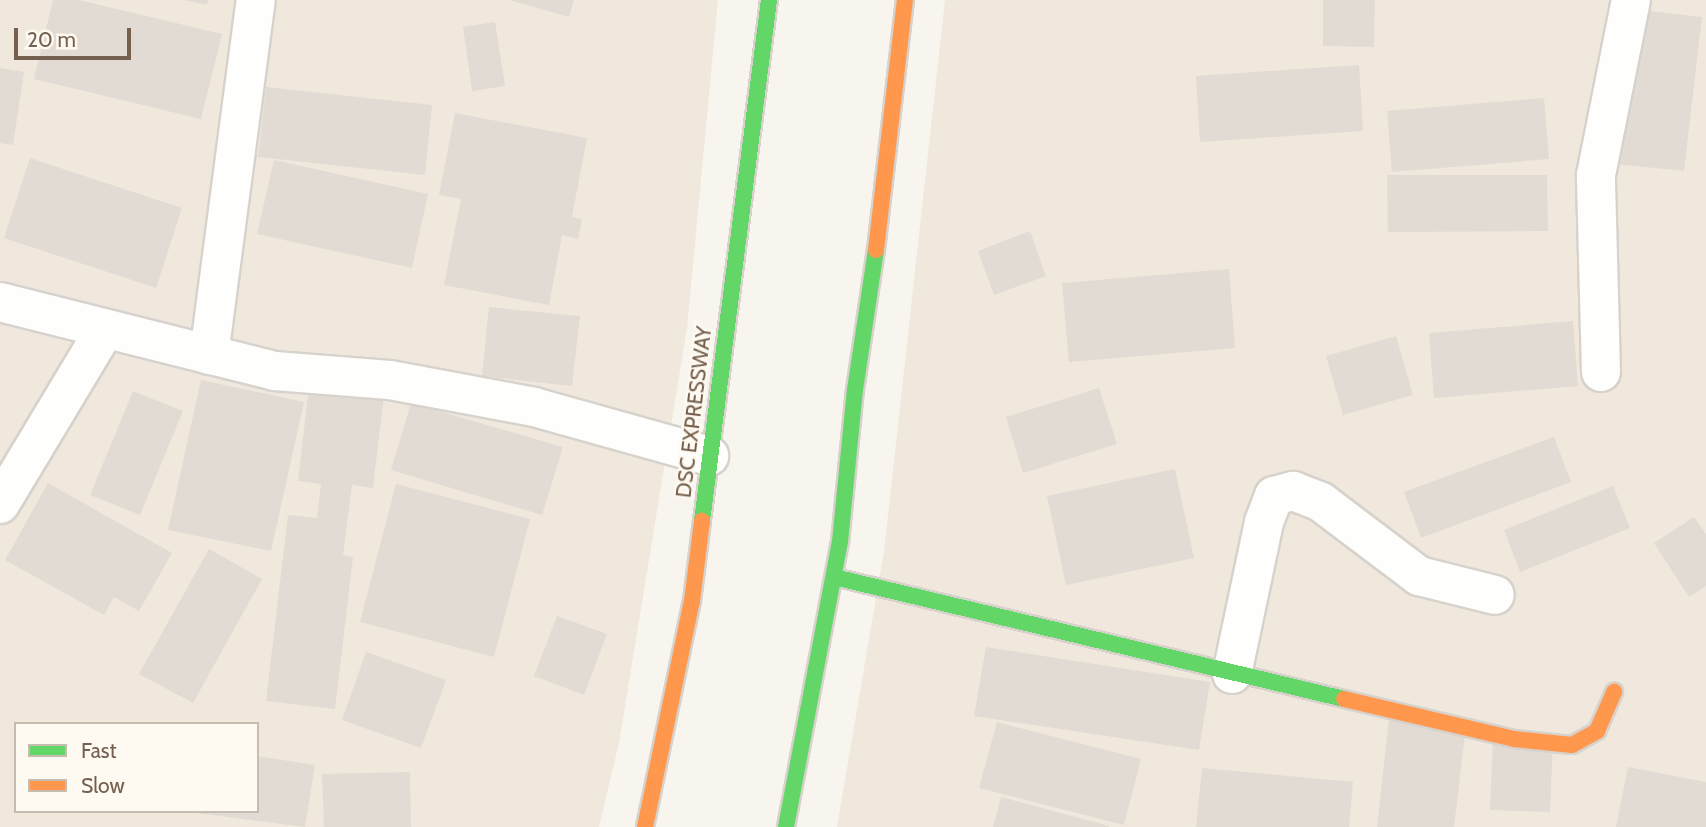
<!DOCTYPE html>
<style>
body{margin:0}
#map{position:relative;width:1706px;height:827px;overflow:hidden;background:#f7f5ee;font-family:Cabin,sans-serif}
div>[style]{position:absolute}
.residential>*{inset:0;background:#f0e8dc}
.building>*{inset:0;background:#e2dbd3}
.roads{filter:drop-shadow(2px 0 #d7d2cc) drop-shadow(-2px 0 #d7d2cc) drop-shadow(0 2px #d7d2cc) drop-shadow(0 -2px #d7d2cc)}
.street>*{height:38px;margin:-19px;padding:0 19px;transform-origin:19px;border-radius:19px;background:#fefefc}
.fast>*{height:16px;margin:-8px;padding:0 8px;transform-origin:8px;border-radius:8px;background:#63d668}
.slow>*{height:16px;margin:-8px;padding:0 8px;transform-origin:8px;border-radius:8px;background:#ff974d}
span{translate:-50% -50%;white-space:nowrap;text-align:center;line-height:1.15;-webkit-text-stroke:5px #fefaf1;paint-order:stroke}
.street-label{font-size:21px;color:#75604f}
.legend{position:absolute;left:14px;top:722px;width:245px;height:91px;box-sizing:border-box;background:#fefaf1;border:2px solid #c7bcb0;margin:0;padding:9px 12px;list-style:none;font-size:21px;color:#75604f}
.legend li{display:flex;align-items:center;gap:14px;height:35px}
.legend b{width:35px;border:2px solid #c7bcb0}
.scale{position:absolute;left:14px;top:28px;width:117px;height:32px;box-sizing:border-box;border:4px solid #75604f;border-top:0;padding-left:9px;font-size:21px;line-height:24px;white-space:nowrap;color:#75604f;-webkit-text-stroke:5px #fefaf1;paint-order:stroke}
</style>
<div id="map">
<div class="residential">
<div style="clip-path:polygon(evenodd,0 0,718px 0,687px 328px,619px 743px,599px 827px,0 827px,0 0,16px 724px,257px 724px,257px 811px,16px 811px,16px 724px)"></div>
<div style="clip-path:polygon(945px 0,1706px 0,1706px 827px,837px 827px,884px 551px)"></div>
</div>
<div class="building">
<div style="clip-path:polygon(53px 0,79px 0,222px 34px,201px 119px,34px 79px)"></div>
<div style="clip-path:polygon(185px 0,208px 0,207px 5px)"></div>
<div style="clip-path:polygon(509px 0,574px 0,569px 17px)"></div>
<div style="clip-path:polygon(1323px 0,1375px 0,1374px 47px,1323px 46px)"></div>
<div style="clip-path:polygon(1624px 8px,1702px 17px,1684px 171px,1606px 163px)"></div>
<div style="clip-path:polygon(495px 22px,505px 86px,472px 91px,463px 27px)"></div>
<div style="clip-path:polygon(1359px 65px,1363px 131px,1200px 142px,1196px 76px)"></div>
<div style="clip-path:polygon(0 68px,24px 72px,13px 145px,0 143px)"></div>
<div style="clip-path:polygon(266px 87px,432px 105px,425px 175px,258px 157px)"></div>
<div style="clip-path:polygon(1544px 98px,1549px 159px,1392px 172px,1387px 111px)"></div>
<div style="clip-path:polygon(455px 113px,587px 138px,572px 217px,582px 219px,578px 239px,562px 235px,549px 305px,444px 285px,461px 199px,439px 195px)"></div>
<div style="clip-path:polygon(30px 158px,182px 208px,156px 288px,4px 238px)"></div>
<div style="clip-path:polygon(274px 160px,428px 194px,412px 268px,257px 234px)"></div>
<div style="clip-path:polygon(1387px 175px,1547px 175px,1548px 231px,1388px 232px)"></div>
<div style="clip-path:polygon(1030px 231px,1046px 276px,994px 295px,978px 251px)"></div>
<div style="clip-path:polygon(1229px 269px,1235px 348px,1069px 362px,1062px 283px)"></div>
<div style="clip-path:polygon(489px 307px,580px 316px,572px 386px,482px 376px)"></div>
<div style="clip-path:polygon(1573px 321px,1578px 386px,1434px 398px,1429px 333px)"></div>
<div style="clip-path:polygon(1396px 336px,1413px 395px,1343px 415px,1326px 356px)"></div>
<div style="clip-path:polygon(201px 380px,304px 402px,271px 551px,168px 530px)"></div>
<div style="clip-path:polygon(309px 387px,384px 395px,373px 488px,352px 485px,343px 555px,353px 557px,335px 709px,266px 701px,288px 515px,317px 518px,321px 484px,298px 481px)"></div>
<div style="clip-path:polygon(1099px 388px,1117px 444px,1023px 473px,1006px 417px)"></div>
<div style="clip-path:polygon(133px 391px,183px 411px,140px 515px,90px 495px)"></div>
<div style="clip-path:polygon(411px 403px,563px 447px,542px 515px,391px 470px)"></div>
<div style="clip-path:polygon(1554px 437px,1571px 482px,1421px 538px,1404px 492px)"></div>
<div style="clip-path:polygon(1175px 469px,1194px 558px,1066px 585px,1047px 496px)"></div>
<div style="clip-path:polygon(48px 483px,172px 553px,139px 611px,114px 597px,104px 615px,5px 560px)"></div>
<div style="clip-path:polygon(396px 484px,530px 519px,494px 657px,360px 622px)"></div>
<div style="clip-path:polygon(1613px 486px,1630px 528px,1520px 572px,1504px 530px)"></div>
<div style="clip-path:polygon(1694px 517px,1706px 534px,1706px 586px,1689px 597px,1654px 543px)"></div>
<div style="clip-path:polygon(209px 549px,262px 579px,193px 703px,139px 674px)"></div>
<div style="clip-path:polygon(557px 616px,607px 634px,584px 695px,534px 676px)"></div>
<div style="clip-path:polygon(986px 647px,1210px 682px,1199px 750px,974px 716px)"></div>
<div style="clip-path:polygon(366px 652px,446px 680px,421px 748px,342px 720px)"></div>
<div style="clip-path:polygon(1389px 718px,1466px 726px,1454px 827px,1377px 827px)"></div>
<div style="clip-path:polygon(997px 722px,1141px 759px,1124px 825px,979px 788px)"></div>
<div style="clip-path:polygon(1493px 738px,1553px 740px,1550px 812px,1490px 810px)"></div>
<div style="clip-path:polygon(257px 756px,315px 765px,305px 827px,196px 813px,257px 811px)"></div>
<div style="clip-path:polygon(1628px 767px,1706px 782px,1706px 827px,1616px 827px)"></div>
<div style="clip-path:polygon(1202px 768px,1353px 782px,1349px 827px,1196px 827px)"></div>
<div style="clip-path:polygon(410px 772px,411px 827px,324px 827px,322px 774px)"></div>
<div style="clip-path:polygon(1001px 797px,1109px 826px,1109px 827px,993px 827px)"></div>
</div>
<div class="roads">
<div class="street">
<div style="left:0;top:302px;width:284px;rotate:14.1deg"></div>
<div style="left:275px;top:371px;width:115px;rotate:4.5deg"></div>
<div style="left:390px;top:380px;width:147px;rotate:10.6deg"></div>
<div style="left:534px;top:407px;width:182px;rotate:15.6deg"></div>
<div style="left:209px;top:355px;width:358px;rotate:-82.5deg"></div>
<div style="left:1601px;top:372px;width:197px;rotate:-91.5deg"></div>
<div style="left:1596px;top:175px;width:178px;rotate:-78.7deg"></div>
<div style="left:0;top:504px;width:204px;rotate:-59deg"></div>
<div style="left:1232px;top:674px;width:155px;rotate:-78.1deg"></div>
<div style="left:1264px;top:522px;width:28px;rotate:-69deg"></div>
<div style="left:1274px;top:496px;width:20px;rotate:-15deg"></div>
<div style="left:1293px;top:491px;width:30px;rotate:21deg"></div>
<div style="left:1321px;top:502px;width:123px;rotate:37.1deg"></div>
<div style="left:1419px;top:576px;width:78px;rotate:14deg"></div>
</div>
<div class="fast">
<div style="left:702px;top:521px;width:525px;rotate:-82.67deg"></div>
<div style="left:834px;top:577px;width:524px;rotate:13.45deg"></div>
<div style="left:786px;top:827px;width:290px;rotate:-79.3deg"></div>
<div style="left:840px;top:542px;width:153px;rotate:-84.4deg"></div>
<div style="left:855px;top:390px;width:142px;rotate:-81.5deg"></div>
</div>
<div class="slow">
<div style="left:876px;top:250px;width:252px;rotate:-83.4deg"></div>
<div style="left:1344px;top:699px;width:175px;rotate:13.2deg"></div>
<div style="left:1514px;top:739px;width:58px;rotate:5.9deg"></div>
<div style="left:1572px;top:745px;width:29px;rotate:-29deg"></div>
<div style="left:1597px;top:731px;width:43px;rotate:-66.4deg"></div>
<div style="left:645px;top:827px;width:231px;rotate:-78.3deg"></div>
<div style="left:692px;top:601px;width:81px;rotate:-82.9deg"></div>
</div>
</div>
<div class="street-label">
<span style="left:694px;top:412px;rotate:-83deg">DSC EXPRESSWAY</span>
</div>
<ul class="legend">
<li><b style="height:9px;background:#63d668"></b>Fast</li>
<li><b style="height:9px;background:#ff974d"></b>Slow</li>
</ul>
<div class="scale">20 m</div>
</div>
